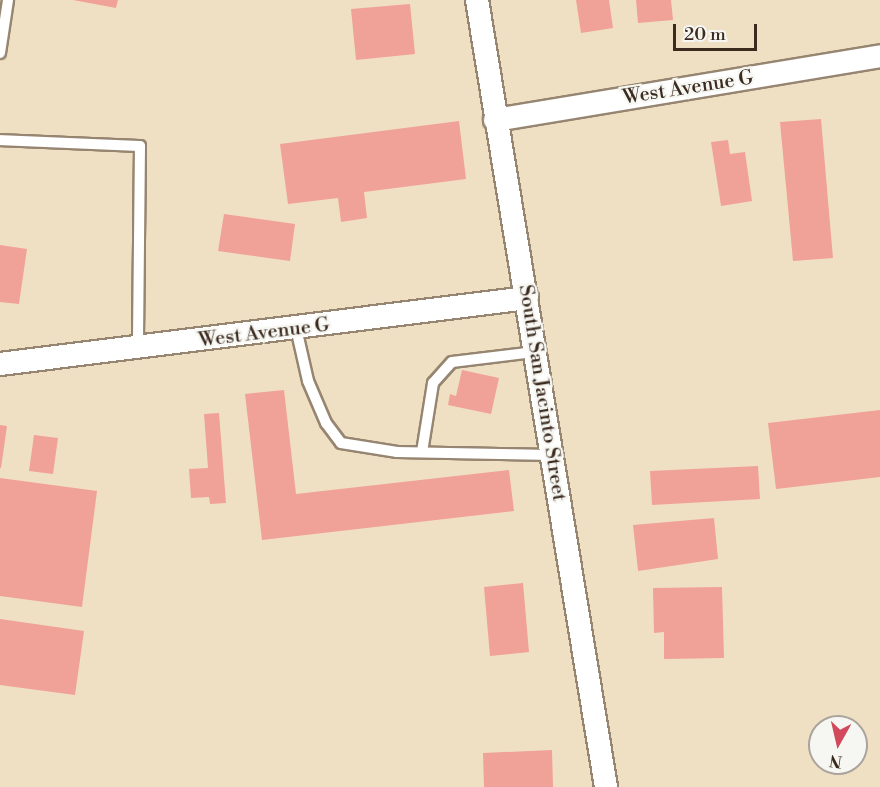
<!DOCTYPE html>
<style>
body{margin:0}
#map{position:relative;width:880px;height:787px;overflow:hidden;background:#f0e0c3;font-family:"Libre Bodoni",serif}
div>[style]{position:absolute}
.building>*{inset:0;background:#f0a198}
.roads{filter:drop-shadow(2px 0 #968570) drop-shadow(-2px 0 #968570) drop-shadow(0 2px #968570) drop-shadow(0 -2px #968570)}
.lane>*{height:10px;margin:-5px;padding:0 5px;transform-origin:5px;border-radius:5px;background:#fff}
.street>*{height:22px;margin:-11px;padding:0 11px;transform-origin:11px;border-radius:11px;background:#fff}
span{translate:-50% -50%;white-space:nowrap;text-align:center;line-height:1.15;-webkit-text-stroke:4.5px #f6f6f2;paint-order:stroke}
.street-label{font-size:20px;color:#3b2a1e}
.north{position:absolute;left:808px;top:715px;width:60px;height:60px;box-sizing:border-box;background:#f6f6f2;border:2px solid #aba49d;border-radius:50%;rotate:188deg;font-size:16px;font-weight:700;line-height:24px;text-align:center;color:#3b2a1e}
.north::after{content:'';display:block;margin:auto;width:21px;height:27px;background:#d1495b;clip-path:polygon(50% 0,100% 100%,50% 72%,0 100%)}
.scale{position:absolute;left:673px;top:24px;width:84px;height:27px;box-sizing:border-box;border:3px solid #3b2a1e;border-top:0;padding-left:8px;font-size:18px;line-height:21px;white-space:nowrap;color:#3b2a1e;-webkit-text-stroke:4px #f6f6f2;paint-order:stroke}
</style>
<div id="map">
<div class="building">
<div style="clip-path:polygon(73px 0,118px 0,116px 8px)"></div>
<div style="clip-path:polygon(576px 0,609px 0,613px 28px,581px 33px)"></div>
<div style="clip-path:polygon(636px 0,671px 0,673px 20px,638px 23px)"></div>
<div style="clip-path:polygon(410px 4px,415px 54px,356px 60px,351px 9px)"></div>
<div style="clip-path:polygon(821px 119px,833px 258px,793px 261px,780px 122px)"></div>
<div style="clip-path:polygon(459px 121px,466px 179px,364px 192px,367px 218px,341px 222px,338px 198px,288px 204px,280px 144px)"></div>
<div style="clip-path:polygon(728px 140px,730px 154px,745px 152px,752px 201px,721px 206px,711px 142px)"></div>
<div style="clip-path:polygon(224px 214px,295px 224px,290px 261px,218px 251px)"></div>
<div style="clip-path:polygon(0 245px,27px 249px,19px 304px,0 302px)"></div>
<div style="clip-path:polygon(462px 370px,499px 378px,491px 414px,448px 405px,450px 394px,456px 396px)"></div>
<div style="clip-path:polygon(284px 390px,296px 494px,509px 470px,514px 511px,262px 540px,245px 394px)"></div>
<div style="clip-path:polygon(880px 410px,880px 477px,776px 489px,768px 423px)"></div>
<div style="clip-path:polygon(219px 413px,226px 503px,210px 504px,209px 497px,191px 498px,189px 469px,208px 468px,204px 414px)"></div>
<div style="clip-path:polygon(0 425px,7px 426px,1px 468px,0 468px)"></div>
<div style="clip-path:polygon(34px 435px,58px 438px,53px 474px,29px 471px)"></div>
<div style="clip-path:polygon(758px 466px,760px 499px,652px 505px,650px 471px)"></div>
<div style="clip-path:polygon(0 478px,97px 491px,82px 607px,0 596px)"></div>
<div style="clip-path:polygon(714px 518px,718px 559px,638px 571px,633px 525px)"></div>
<div style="clip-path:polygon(523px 583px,529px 652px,490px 656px,484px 587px)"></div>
<div style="clip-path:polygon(722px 587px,724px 658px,664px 659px,664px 632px,654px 633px,653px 588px)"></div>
<div style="clip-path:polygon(0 619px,84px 631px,75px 695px,0 685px)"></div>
<div style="clip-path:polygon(552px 750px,553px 787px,484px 787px,483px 753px)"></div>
</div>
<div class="roads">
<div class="lane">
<div style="left:0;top:53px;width:54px;rotate:-81.4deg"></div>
<div style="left:0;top:140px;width:140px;rotate:2.5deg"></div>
<div style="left:140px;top:146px;width:202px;rotate:90.6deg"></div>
<div style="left:296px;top:328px;width:54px;rotate:77.2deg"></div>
<div style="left:308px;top:381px;width:46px;rotate:66.8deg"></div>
<div style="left:326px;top:423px;width:25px;rotate:53deg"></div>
<div style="left:341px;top:443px;width:57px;rotate:9.1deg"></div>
<div style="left:397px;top:452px;width:155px;rotate:1.1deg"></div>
<div style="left:422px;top:452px;width:70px;rotate:-80.9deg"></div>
<div style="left:433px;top:383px;width:28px;rotate:-48deg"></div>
<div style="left:452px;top:362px;width:84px;rotate:-6.9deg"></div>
</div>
<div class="street">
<div style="left:477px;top:0;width:798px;rotate:80.69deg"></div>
<div style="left:495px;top:120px;width:390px;rotate:-9.4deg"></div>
<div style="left:0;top:364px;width:531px;rotate:-7.14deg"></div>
</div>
</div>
<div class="street-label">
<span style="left:688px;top:88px;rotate:-9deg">West Avenue G</span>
<span style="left:264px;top:333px;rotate:-7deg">West Avenue G</span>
<span style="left:542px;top:393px;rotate:81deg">South San Jacinto Street</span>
</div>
<div class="north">N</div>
<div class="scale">20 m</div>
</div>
